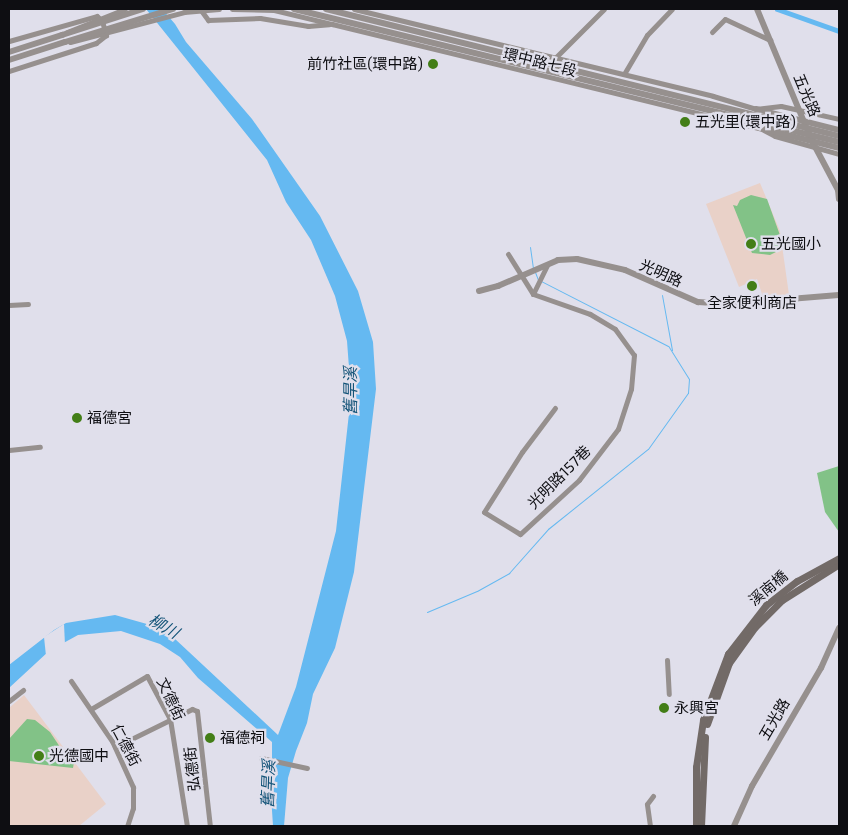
<!DOCTYPE html>
<meta charset="utf-8">
<style>
body{margin:0}
#map{position:relative;width:848px;height:835px;overflow:hidden;background:#e0dfeb;font-family:"Exo 2","Noto Sans TC",sans-serif}
div>[style]{position:absolute}
.education>*{inset:0;background:#e9d1c8}
.green>*{inset:0;background:#82c287}
.water>*{inset:0;background:#65b9f1}
.pier>*{inset:0;background:#e0dfeb}
.stream>*{height:1px;margin:-0.5px;padding:0 0.5px;transform-origin:0.5px;border-radius:0.5px;background:#65b9f1}
.canal>*{height:5px;margin:-2.5px;padding:0 2.5px;transform-origin:2.5px;border-radius:2.5px;background:#65b9f1}
.minor>*{height:5px;margin:-2.5px;padding:0 2.5px;transform-origin:2.5px;border-radius:2.5px;background:#96908e}
.tertiary>*{height:6px;margin:-3px;padding:0 3px;transform-origin:3px;border-radius:3px;background:#96908e}
.secondary>*{height:7px;margin:-3.5px;padding:0 3.5px;transform-origin:3.5px;border-radius:3.5px;background:#726a67}
.minor-bridge>*{height:5px;margin:-2.5px;padding:0 2.5px;transform-origin:2.5px;border-radius:2.5px;background:#96908e}
.tertiary-bridge>*{height:6px;margin:-3px;padding:0 3px;transform-origin:3px;border-radius:3px;background:#96908e}
.dots>*{width:14px;height:14px;translate:-50% -50%;box-sizing:border-box;border:2px solid #e0dfeb;border-radius:50%}
span{translate:-50% -50%;white-space:nowrap;text-align:center;line-height:1.15;-webkit-text-stroke:4.5px #e0dfeb;paint-order:stroke}
.street-label{font-size:15px;color:#0e0e12}
.poi-label{font-size:15px;color:#0e0e12}
.right{translate:-100% -50%;text-align:right}
.left{translate:0 -50%;text-align:left}
.water-label{font-size:16px;color:#115277;font-style:italic}
.frame{position:absolute;inset:0;border:10px solid #0e0e12;pointer-events:none}
</style>
<div id="map">
<div class="education">
<div style="clip-path:polygon(760px 183px,780px 231px,789px 295px,763px 297px,757px 279px,739px 287px,706px 204px)"></div>
<div style="clip-path:polygon(24px 695px,106px 804px,79px 826px,9px 826px,9px 708px)"></div>
</div>
<div class="green">
<div style="clip-path:polygon(751px 195px,767px 199px,781px 238px,778px 251px,770px 255px,752px 253px,733px 205px,737px 206px,740px 200px)"></div>
<div style="clip-path:polygon(839px 466px,839px 532px,825px 512px,817px 473px)"></div>
<div style="clip-path:polygon(27px 719px,35px 720px,50px 732px,60px 747px,59px 759px,74px 762px,73px 768px,9px 761px,9px 739px)"></div>
</div>
<div class="water">
<div style="clip-path:polygon(146px 9px,162px 9px,175px 24px,186px 42px,252px 119px,320px 216px,358px 291px,373px 342px,376px 389px,354px 572px,335px 648px,313px 694px,307px 723px,296px 751px,288px 778px,284px 826px,273px 826px,271px 795px,276px 775px,272px 767px,272px 742px,198px 678px,180px 657px,160px 644px,121px 631px,78px 635px,49px 651px,9px 688px,9px 665px,54px 630px,66px 623px,115px 615px,154px 626px,174px 638px,278px 735px,296px 687px,336px 531px,351px 395px,347px 341px,335px 296px,311px 240px,286px 202px,267px 160px)"></div>
</div>
<div class="pier">
<div style="clip-path:polygon(64px 624px,65px 645px,46px 656px,44px 637px)"></div>
</div>
<div class="stream">
<div style="left:530px;top:247px;width:21px;rotate:82deg"></div>
<div style="left:535px;top:272px;width:9px;rotate:69deg"></div>
<div style="left:662px;top:295px;width:56px;rotate:79.7deg"></div>
<div style="left:427px;top:612px;width:54px;rotate:-22.8deg"></div>
<div style="left:477px;top:591px;width:37px;rotate:-29deg"></div>
<div style="left:509px;top:573px;width:59px;rotate:-48.4deg"></div>
<div style="left:548px;top:529px;width:128px;rotate:-38.7deg"></div>
<div style="left:648px;top:449px;width:69px;rotate:-54.5deg"></div>
<div style="left:688px;top:393px;width:14px;rotate:-86deg"></div>
<div style="left:689px;top:379px;width:39px;rotate:-122deg"></div>
<div style="left:668px;top:346px;width:143px;rotate:-152.9deg"></div>
</div>
<div class="canal">
<div style="left:777px;top:9px;width:66px;rotate:19.5deg"></div>
</div>
<div class="minor">
<div style="left:200px;top:9px;width:14px;rotate:54deg"></div>
<div style="left:208px;top:20px;width:52px;rotate:-2.2deg"></div>
<div style="left:260px;top:18px;width:49px;rotate:9.5deg"></div>
<div style="left:308px;top:26px;width:21px;rotate:-5deg"></div>
<div style="left:232px;top:9px;width:42px;rotate:1.4deg"></div>
<div style="left:274px;top:10px;width:60px;rotate:13.6deg"></div>
<div style="left:332px;top:24px;width:440px;rotate:13.7deg"></div>
<div style="left:760px;top:128px;width:17px;rotate:28deg"></div>
<div style="left:775px;top:136px;width:66px;rotate:15.7deg"></div>
<div style="left:354px;top:9px;width:369px;rotate:13.6deg"></div>
<div style="left:713px;top:96px;width:45px;rotate:16.8deg"></div>
<div style="left:756px;top:109px;width:25px;rotate:-7deg"></div>
<div style="left:781px;top:106px;width:59px;rotate:12.6deg"></div>
<div style="left:712px;top:32px;width:18px;rotate:-45deg"></div>
<div style="left:725px;top:19px;width:50px;rotate:25deg"></div>
<div style="left:9px;top:41px;width:91px;rotate:-15.9deg"></div>
<div style="left:97px;top:16px;width:7px;rotate:45deg"></div>
<div style="left:102px;top:21px;width:15px;rotate:74deg"></div>
<div style="left:106px;top:35px;width:13px;rotate:141deg"></div>
<div style="left:96px;top:43px;width:91px;rotate:162.2deg"></div>
<div style="left:556px;top:57px;width:68px;rotate:-45deg"></div>
<div style="left:624px;top:74px;width:45px;rotate:-59.5deg"></div>
<div style="left:647px;top:35px;width:36px;rotate:-46deg"></div>
<div style="left:508px;top:254px;width:47px;rotate:58deg"></div>
<div style="left:533px;top:294px;width:60px;rotate:19.3deg"></div>
<div style="left:590px;top:314px;width:29px;rotate:31deg"></div>
<div style="left:615px;top:329px;width:32px;rotate:54deg"></div>
<div style="left:634px;top:355px;width:34px;rotate:95deg"></div>
<div style="left:631px;top:389px;width:42px;rotate:108deg"></div>
<div style="left:618px;top:429px;width:64px;rotate:127.4deg"></div>
<div style="left:579px;top:480px;width:80px;rotate:137.5deg"></div>
<div style="left:520px;top:534px;width:42px;rotate:-148.6deg"></div>
<div style="left:484px;top:512px;width:71px;rotate:-57.7deg"></div>
<div style="left:522px;top:452px;width:55px;rotate:-53.1deg"></div>
<div style="left:533px;top:294px;width:32px;rotate:-64deg"></div>
<div style="left:9px;top:305px;width:19px;rotate:-3deg"></div>
<div style="left:9px;top:450px;width:31px;rotate:-6deg"></div>
<div style="left:667px;top:660px;width:34px;rotate:87deg"></div>
<div style="left:71px;top:681px;width:73px;rotate:55.7deg"></div>
<div style="left:112px;top:741px;width:51px;rotate:65.5deg"></div>
<div style="left:133px;top:787px;width:21px;rotate:90deg"></div>
<div style="left:133px;top:808px;width:19px;rotate:108deg"></div>
<div style="left:9px;top:701px;width:18px;rotate:-38deg"></div>
<div style="left:91px;top:709px;width:65px;rotate:-30.5deg"></div>
<div style="left:147px;top:676px;width:49px;rotate:61.9deg"></div>
<div style="left:170px;top:719px;width:108px;rotate:81deg"></div>
<div style="left:115px;top:747px;width:86px;rotate:-26.3deg"></div>
<div style="left:192px;top:709px;width:5px;rotate:22deg"></div>
<div style="left:197px;top:711px;width:116px;rotate:83.6deg"></div>
<div style="left:261px;top:758px;width:47px;rotate:12.3deg"></div>
<div style="left:650px;top:826px;width:22px;rotate:-98deg"></div>
<div style="left:647px;top:804px;width:10px;rotate:-53deg"></div>
</div>
<div class="tertiary">
<div style="left:757px;top:9px;width:141px;rotate:67.4deg"></div>
<div style="left:811px;top:139px;width:58px;rotate:62.1deg"></div>
<div style="left:838px;top:190px;width:9px;rotate:84deg"></div>
<div style="left:9px;top:52px;width:56px;rotate:-17.8deg"></div>
<div style="left:9px;top:60px;width:59px;rotate:-17.8deg"></div>
<div style="left:756px;top:109px;width:86px;rotate:14.2deg"></div>
<div style="left:760px;top:128px;width:81px;rotate:14.2deg"></div>
<div style="left:479px;top:291px;width:20px;rotate:-15deg"></div>
<div style="left:498px;top:286px;width:65px;rotate:-23.4deg"></div>
<div style="left:558px;top:260px;width:19px;rotate:-3deg"></div>
<div style="left:577px;top:259px;width:49px;rotate:12.9deg"></div>
<div style="left:625px;top:270px;width:80px;rotate:23.7deg"></div>
<div style="left:698px;top:302px;width:30px;rotate:4deg"></div>
<div style="left:728px;top:304px;width:111px;rotate:-4.6deg"></div>
<div style="left:734px;top:826px;width:44px;rotate:-65.8deg"></div>
<div style="left:752px;top:786px;width:137px;rotate:-59.7deg"></div>
<div style="left:821px;top:668px;width:44px;rotate:-65.8deg"></div>
</div>
<div class="secondary">
<div style="left:707px;top:724px;width:65px;rotate:-70.2deg"></div>
<div style="left:729px;top:663px;width:44px;rotate:-54.2deg"></div>
<div style="left:755px;top:627px;width:38px;rotate:-45deg"></div>
<div style="left:782px;top:600px;width:67px;rotate:-32.3deg"></div>
<div style="left:696px;top:826px;width:59px;rotate:-90deg"></div>
<div style="left:696px;top:767px;width:48px;rotate:-81.5deg"></div>
<div style="left:703px;top:720px;width:71px;rotate:-69.3deg"></div>
<div style="left:728px;top:654px;width:62px;rotate:-52.2deg"></div>
<div style="left:766px;top:605px;width:39px;rotate:-38deg"></div>
<div style="left:797px;top:581px;width:48px;rotate:-28.7deg"></div>
<div style="left:701px;top:826px;width:89px;rotate:-87.4deg"></div>
</div>
<div class="minor-bridge">
<div style="left:67px;top:32px;width:62px;rotate:-21.6deg"></div>
<div style="left:70px;top:42px;width:118px;rotate:-14.7deg"></div>
<div style="left:184px;top:12px;width:35px;rotate:-5deg"></div>
</div>
<div class="tertiary-bridge">
<div style="left:294px;top:9px;width:561px;rotate:13.71deg"></div>
<div style="left:326px;top:9px;width:528px;rotate:13.9deg"></div>
<div style="left:62px;top:35px;width:85px;rotate:-17.8deg"></div>
<div style="left:65px;top:42px;width:113px;rotate:-17deg"></div>
</div>
<div class="dots">
<div style="left:433px;top:64px;background:#437e17"></div>
<div style="left:685px;top:122px;background:#437e17"></div>
<div style="left:751px;top:244px;background:#437e17"></div>
<div style="left:752px;top:286px;background:#437e17"></div>
<div style="left:77px;top:418px;background:#437e17"></div>
<div style="left:664px;top:708px;background:#437e17"></div>
<div style="left:210px;top:738px;background:#437e17"></div>
<div style="left:39px;top:756px;background:#437e17"></div>
</div>
<div class="street-label">
<span style="left:540px;top:62px;rotate:14deg">環中路七段</span>
<span style="left:807px;top:95px;rotate:67deg">五光路</span>
<span style="left:661px;top:273px;rotate:24deg">光明路</span>
<span style="left:559px;top:477px;rotate:-45deg">光明路157巷</span>
<span style="left:768px;top:588px;rotate:-40deg">溪南橋</span>
<span style="left:171px;top:699px;rotate:65deg">文德街</span>
<span style="left:774px;top:719px;rotate:-60deg">五光路</span>
<span style="left:126px;top:745px;rotate:62deg">仁德街</span>
<span style="left:192px;top:769px;rotate:-96deg">弘德街</span>
</div>
<div class="poi-label">
<span class="right" style="left:423px;top:64px">前竹社區(環中路)</span>
<span class="left" style="left:695px;top:122px">五光里(環中路)</span>
<span class="left" style="left:761px;top:244px">五光國小</span>
<span style="left:752px;top:303px">全家便利商店</span>
<span class="left" style="left:87px;top:418px">福德宮</span>
<span class="left" style="left:674px;top:708px">永興宮</span>
<span class="left" style="left:220px;top:738px">福德祠</span>
<span class="left" style="left:49px;top:756px">光德國中</span>
</div>
<div class="water-label">
<span style="left:350px;top:391px;rotate:-90deg">舊旱溪</span>
<span style="left:164px;top:626px;rotate:30deg">柳川</span>
<span style="left:268px;top:784px;rotate:-88deg">舊旱溪</span>
</div>
<div class="frame"></div>
</div>
